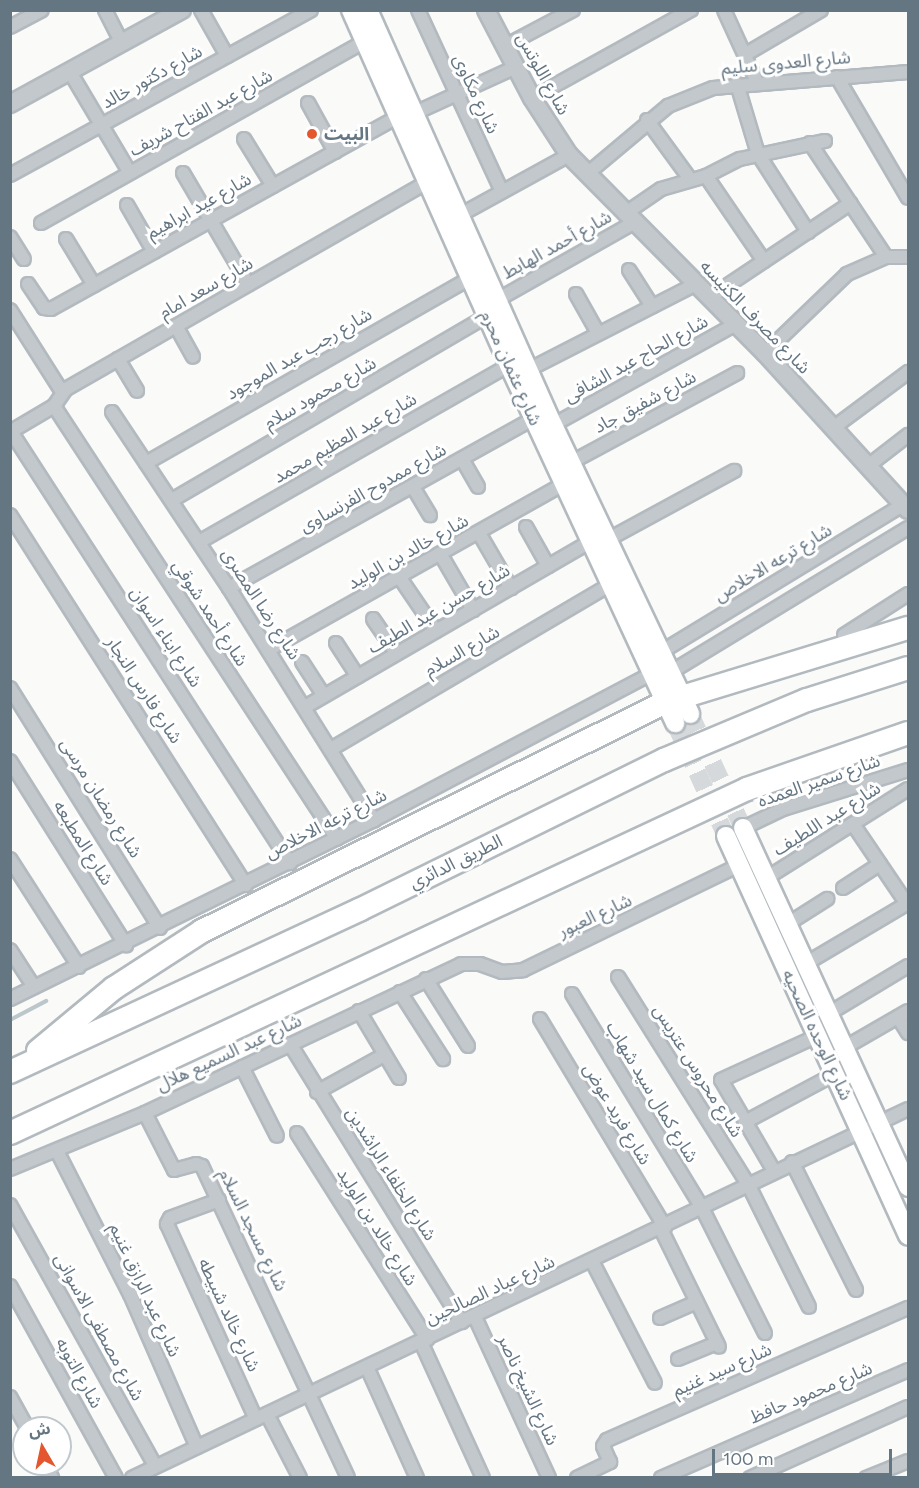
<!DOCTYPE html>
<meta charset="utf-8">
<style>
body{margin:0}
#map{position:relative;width:919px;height:1488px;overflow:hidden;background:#fafaf8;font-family:Figtree,"Noto Sans Arabic",sans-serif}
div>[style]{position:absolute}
.stream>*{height:4px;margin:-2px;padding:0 2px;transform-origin:2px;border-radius:2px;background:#bbc7cb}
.secondary-tunnel>*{height:18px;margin-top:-9px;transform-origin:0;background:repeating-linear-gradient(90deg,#d5d9db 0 18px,transparent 0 27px)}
.roads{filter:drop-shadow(2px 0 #b3babf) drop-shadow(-2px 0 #b3babf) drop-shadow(0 2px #b3babf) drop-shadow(0 -2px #b3babf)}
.minor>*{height:12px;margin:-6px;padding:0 6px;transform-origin:6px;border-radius:6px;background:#c3c8cc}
.tertiary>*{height:16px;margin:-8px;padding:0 8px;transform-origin:8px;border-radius:8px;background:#c3c8cc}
.secondary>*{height:18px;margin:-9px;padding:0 9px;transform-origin:9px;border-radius:9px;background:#fff}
.motorway>*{height:22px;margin:-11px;padding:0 11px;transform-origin:11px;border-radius:11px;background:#fff}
.dots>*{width:16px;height:16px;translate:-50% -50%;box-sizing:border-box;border:3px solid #fff;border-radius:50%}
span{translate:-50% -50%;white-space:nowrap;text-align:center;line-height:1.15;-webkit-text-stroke:6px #fff;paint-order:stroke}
.street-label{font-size:18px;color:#657683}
.poi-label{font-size:18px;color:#657683;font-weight:700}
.left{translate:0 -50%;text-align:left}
.frame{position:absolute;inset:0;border:12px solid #657683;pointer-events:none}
.north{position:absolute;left:12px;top:1416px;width:60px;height:60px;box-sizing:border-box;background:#fff;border:2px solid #c1c8cd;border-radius:50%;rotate:351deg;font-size:16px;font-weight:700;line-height:24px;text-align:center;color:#657683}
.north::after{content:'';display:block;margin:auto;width:21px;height:27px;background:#e4572e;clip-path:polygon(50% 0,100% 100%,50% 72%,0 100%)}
.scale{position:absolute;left:712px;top:1449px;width:180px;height:27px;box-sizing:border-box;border:3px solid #657683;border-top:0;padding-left:8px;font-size:18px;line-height:21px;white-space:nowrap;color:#657683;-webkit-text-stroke:4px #fff;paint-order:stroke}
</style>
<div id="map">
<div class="stream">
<div style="left:10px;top:1020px;width:41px;rotate:-27.8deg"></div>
</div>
<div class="secondary-tunnel">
<div style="left:690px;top:714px;width:126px;rotate:65.1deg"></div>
<div style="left:675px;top:723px;width:124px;rotate:65.7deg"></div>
</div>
<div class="roads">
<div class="minor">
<div style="left:105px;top:10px;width:37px;rotate:63deg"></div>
<div style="left:201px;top:10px;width:53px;rotate:60.5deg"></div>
<div style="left:418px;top:10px;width:200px;rotate:65.2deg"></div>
<div style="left:724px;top:10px;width:79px;rotate:65.4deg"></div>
<div style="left:10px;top:27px;width:36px;rotate:-28deg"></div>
<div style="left:505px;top:46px;width:77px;rotate:-27.9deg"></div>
<div style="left:746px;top:54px;width:87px;rotate:-30.4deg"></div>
<div style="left:70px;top:72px;width:117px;rotate:59.3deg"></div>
<div style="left:837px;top:77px;width:140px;rotate:59.6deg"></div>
<div style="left:737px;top:84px;width:73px;rotate:73.3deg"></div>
<div style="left:758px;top:154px;width:93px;rotate:57.3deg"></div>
<div style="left:532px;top:98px;width:182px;rotate:-29deg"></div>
<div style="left:308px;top:103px;width:56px;rotate:61.1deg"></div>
<div style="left:415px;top:113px;width:111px;rotate:-24.5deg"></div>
<div style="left:647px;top:120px;width:73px;rotate:53.9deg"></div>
<div style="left:244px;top:139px;width:55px;rotate:58.3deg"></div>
<div style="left:810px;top:143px;width:137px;rotate:56.3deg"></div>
<div style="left:183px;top:173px;width:129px;rotate:59.6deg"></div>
<div style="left:587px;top:174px;width:106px;rotate:-40deg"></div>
<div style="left:668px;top:106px;width:48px;rotate:-21.8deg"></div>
<div style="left:713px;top:88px;width:196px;rotate:-4.7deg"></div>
<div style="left:10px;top:175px;width:343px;rotate:-28.7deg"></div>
<div style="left:706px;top:176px;width:103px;rotate:55.7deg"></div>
<div style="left:127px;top:205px;width:54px;rotate:60.1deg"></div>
<div style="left:626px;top:213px;width:42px;rotate:-34.4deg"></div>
<div style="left:661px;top:189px;width:47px;rotate:-16.1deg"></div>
<div style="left:706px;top:176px;width:38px;rotate:-27deg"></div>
<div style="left:740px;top:159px;width:87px;rotate:-12deg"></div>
<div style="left:460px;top:215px;width:124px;rotate:-28.8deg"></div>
<div style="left:41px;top:223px;width:376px;rotate:-29.3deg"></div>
<div style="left:10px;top:237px;width:26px;rotate:58deg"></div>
<div style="left:66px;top:239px;width:54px;rotate:58.7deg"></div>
<div style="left:629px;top:270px;width:43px;rotate:57.4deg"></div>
<div style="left:28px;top:284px;width:29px;rotate:56deg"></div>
<div style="left:44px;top:308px;width:7px;rotate:8deg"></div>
<div style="left:51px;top:309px;width:394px;rotate:-29deg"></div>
<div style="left:576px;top:294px;width:45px;rotate:60.6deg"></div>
<div style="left:710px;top:297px;width:169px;rotate:-33.7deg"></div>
<div style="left:497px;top:300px;width:159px;rotate:-29.5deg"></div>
<div style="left:10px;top:310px;width:97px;rotate:57.6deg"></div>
<div style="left:176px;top:326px;width:35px;rotate:61deg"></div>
<div style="left:765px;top:353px;width:114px;rotate:-43.9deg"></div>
<div style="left:847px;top:274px;width:43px;rotate:-23.6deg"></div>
<div style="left:886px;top:257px;width:22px"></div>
<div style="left:118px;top:359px;width:37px;rotate:59deg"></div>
<div style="left:528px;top:370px;width:189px;rotate:-27.1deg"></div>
<div style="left:54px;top:406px;width:517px;rotate:56.83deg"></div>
<div style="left:112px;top:412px;width:211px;rotate:56.4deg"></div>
<div style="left:229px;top:588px;width:274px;rotate:58deg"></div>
<div style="left:553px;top:425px;width:209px;rotate:-28.9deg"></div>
<div style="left:833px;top:428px;width:94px;rotate:-36.7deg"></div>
<div style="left:10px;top:430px;width:516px;rotate:57.11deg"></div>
<div style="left:10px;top:432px;width:51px;rotate:-30.6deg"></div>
<div style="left:54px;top:406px;width:21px;rotate:-55deg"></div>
<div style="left:66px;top:389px;width:415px;rotate:-29.8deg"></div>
<div style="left:462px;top:459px;width:32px;rotate:60deg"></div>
<div style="left:146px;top:463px;width:373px;rotate:-29.7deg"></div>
<div style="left:570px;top:463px;width:190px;rotate:-28.3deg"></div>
<div style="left:868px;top:466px;width:51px;rotate:-37.8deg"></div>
<div style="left:413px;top:487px;width:33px;rotate:59deg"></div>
<div style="left:172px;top:500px;width:365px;rotate:-30.3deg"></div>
<div style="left:10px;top:515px;width:439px;rotate:57.5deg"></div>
<div style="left:526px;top:527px;width:45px;rotate:60.6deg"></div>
<div style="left:479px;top:533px;width:64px;rotate:59.8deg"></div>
<div style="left:607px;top:540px;width:145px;rotate:-28.5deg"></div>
<div style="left:199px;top:542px;width:357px;rotate:-29.7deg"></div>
<div style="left:441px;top:555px;width:64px;rotate:59.8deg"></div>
<div style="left:400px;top:578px;width:64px;rotate:55.8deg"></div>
<div style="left:229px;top:588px;width:348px;rotate:-29.1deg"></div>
<div style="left:373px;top:619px;width:42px;rotate:55.6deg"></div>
<div style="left:844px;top:635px;width:76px;rotate:-32.6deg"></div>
<div style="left:336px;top:643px;width:40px;rotate:57.1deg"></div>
<div style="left:268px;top:650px;width:339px;rotate:-29.3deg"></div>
<div style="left:661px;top:652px;width:283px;rotate:-31.3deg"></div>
<div style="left:302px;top:662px;width:40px;rotate:57.1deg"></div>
<div style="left:671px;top:672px;width:277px;rotate:-31.3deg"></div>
<div style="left:10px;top:688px;width:283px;rotate:58deg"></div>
<div style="left:305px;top:707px;width:331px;rotate:-30.1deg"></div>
<div style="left:331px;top:749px;width:325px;rotate:-30.5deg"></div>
<div style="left:10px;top:761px;width:218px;rotate:57.8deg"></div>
<div style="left:853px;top:824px;width:97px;rotate:56deg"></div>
<div style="left:743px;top:828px;width:44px;rotate:-25.4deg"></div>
<div style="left:783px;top:809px;width:131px;rotate:-17.3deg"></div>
<div style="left:10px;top:859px;width:128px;rotate:57.4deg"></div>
<div style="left:765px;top:879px;width:169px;rotate:-32.2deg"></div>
<div style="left:843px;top:888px;width:44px;rotate:-33deg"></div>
<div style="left:786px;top:925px;width:49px;rotate:-32.4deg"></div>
<div style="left:10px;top:950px;width:44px;rotate:57deg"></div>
<div style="left:805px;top:964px;width:120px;rotate:-30.6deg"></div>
<div style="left:618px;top:977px;width:244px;rotate:57.9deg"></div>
<div style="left:748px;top:1184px;width:137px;rotate:63.6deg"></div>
<div style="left:426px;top:979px;width:79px;rotate:57.9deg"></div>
<div style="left:400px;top:992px;width:80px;rotate:57.3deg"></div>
<div style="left:572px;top:994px;width:250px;rotate:58.7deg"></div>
<div style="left:702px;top:1208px;width:140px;rotate:63.3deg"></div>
<div style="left:10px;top:999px;width:406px;rotate:-26.2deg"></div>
<div style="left:374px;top:820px;width:315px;rotate:-27.8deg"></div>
<div style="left:359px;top:1011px;width:78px;rotate:59.2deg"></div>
<div style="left:828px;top:1014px;width:93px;rotate:-31deg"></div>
<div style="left:898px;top:1017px;width:19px;rotate:58deg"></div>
<div style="left:540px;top:1019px;width:243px;rotate:59deg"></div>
<div style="left:290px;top:1044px;width:327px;rotate:58.3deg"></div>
<div style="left:844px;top:1048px;width:74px;rotate:-30deg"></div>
<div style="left:242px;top:1067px;width:77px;rotate:63.1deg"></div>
<div style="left:317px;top:1092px;width:77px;rotate:-28.9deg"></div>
<div style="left:145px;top:1113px;width:64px;rotate:63deg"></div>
<div style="left:174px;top:1170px;width:23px;rotate:-15deg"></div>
<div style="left:196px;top:1164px;width:6px;rotate:18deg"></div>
<div style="left:202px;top:1166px;width:344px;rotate:64.9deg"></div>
<div style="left:745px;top:1122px;width:102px;rotate:-28.1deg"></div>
<div style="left:297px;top:1133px;width:244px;rotate:57.7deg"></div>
<div style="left:57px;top:1151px;width:161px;rotate:63deg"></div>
<div style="left:130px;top:1294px;width:167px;rotate:66.4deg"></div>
<div style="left:792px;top:1162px;width:143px;rotate:63.4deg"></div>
<div style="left:10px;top:1169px;width:146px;rotate:-22.5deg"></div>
<div style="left:145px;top:1113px;width:349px;rotate:-25.2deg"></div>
<div style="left:461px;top:964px;width:19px"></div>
<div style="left:480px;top:964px;width:23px;rotate:20deg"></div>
<div style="left:502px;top:972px;width:21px;rotate:-5deg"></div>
<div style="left:523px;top:970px;width:240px;rotate:-25.9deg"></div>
<div style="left:774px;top:1171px;width:105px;rotate:-120.2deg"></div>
<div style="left:721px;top:1080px;width:106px;rotate:-24.6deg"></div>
<div style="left:219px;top:1200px;width:52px;rotate:159.8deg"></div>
<div style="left:170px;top:1218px;width:7px;rotate:117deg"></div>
<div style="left:167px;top:1224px;width:214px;rotate:65.5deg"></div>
<div style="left:10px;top:1205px;width:299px;rotate:60.9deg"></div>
<div style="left:661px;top:1229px;width:131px;rotate:63.8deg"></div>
<div style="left:592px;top:1261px;width:137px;rotate:62.7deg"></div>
<div style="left:10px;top:1286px;width:219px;rotate:61.1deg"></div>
<div style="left:475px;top:1317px;width:177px;rotate:65.3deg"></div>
<div style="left:660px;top:1318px;width:40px;rotate:-23.4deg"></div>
<div style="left:421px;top:1342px;width:149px;rotate:65.5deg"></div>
<div style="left:678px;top:1359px;width:42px;rotate:-22.3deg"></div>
<div style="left:367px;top:1367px;width:122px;rotate:65.8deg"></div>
<div style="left:10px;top:1397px;width:35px;rotate:61deg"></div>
<div style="left:267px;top:1414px;width:72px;rotate:62.7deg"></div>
<div style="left:45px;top:1464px;width:16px;rotate:63deg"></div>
<div style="left:132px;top:1478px;width:859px;rotate:-25.43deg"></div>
<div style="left:577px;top:1478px;width:37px;rotate:-26deg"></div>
<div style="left:610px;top:1462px;width:17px;rotate:-114deg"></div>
<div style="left:603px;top:1446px;width:7px;rotate:-56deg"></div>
<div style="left:607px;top:1440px;width:329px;rotate:-23.7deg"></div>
<div style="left:661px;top:1478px;width:270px;rotate:-23.6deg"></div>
<div style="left:750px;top:1478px;width:173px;rotate:-24.2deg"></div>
<div style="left:866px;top:1478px;width:45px;rotate:-22deg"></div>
</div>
<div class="tertiary">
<div style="left:486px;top:10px;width:99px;rotate:62.4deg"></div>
<div style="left:532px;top:98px;width:68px;rotate:57deg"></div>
<div style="left:569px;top:155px;width:279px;rotate:45.3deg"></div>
<div style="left:765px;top:353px;width:212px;rotate:47.7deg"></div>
<div style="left:10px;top:104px;width:196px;rotate:-28.7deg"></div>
</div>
<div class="secondary">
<div style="left:351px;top:10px;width:389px;rotate:66deg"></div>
<div style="left:509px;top:365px;width:395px;rotate:65.1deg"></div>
<div style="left:368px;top:10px;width:454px;rotate:66deg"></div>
<div style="left:553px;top:425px;width:320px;rotate:64.6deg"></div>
<div style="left:743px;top:828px;width:395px;rotate:65.3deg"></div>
<div style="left:726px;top:836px;width:439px;rotate:65.5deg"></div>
</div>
<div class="motorway">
<div style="left:682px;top:697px;width:236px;rotate:-17deg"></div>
<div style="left:38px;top:1051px;width:99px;rotate:-39.7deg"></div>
<div style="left:114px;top:988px;width:105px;rotate:-32.9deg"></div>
<div style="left:202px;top:931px;width:517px;rotate:-26.27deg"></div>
<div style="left:10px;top:1072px;width:385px;rotate:-24.9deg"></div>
<div style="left:359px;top:910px;width:340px;rotate:-26.2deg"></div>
<div style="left:664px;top:760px;width:155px;rotate:-22.8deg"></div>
<div style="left:807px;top:700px;width:106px;rotate:-17.6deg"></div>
<div style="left:10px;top:1133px;width:813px;rotate:-25.02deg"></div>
<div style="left:747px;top:789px;width:170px;rotate:-19.2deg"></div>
</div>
</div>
<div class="dots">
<div style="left:312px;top:134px;background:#e4572e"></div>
</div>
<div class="street-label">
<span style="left:786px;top:63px;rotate:-5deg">شارع العدوى سليم</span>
<span style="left:543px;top:74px;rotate:61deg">شارع اللوتس</span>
<span style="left:152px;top:77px;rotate:-29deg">شارع دكتور خالد</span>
<span style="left:476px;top:94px;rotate:65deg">شارع مكاوى</span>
<span style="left:201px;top:113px;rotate:-29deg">شارع عبد الفتاح شريف</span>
<span style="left:199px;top:206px;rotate:-29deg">شارع عيد ابراهيم</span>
<span style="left:557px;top:245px;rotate:-29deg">شارع أحمد الهابط</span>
<span style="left:206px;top:288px;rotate:-30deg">شارع سعد امام</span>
<span style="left:755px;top:317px;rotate:46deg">شارع مصرف الكنيسه</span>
<span style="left:299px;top:354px;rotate:-30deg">شارع رجب عبد الموجود</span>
<span style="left:636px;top:359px;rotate:-29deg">شارع الحاج عبد الشافى</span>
<span style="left:511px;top:368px;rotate:66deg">شارع عثمان محرم</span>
<span style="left:320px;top:393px;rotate:-30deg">شارع محمود سلام</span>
<span style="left:645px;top:402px;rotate:-28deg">شارع شفيق جاد</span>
<span style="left:345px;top:438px;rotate:-30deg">شارع عبد العظيم محمد</span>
<span style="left:373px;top:488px;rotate:-29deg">شارع ممدوح الفرنساوى</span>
<span style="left:408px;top:552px;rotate:-29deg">شارع خالد بن الوليد</span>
<span style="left:773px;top:563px;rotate:-31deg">شارع ترعه الاخلاص</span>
<span style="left:261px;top:604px;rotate:57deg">شارع رضا المصرى</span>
<span style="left:439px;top:609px;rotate:-30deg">شارع حسن عبد الطيف</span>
<span style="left:210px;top:613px;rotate:57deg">شارع أحمد شوقي</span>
<span style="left:166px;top:637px;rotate:57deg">شارع ابناء اسوان</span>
<span style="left:462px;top:651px;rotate:-30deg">شارع السلام</span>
<span style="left:144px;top:690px;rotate:57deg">شارع فارس النجار</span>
<span style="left:819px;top:781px;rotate:-19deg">شارع سمير العمده</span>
<span style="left:101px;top:798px;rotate:58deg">شارع رمضان مرسى</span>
<span style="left:827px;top:819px;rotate:-32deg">شارع عبد اللطيف</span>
<span style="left:326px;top:824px;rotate:-27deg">شارع ترعه الاخلاص</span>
<span style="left:83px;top:843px;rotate:58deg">شارع المطبعه</span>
<span style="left:456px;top:862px;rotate:-26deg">الطريق الدائري</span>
<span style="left:595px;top:916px;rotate:-25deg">شارع العبور</span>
<span style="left:817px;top:1035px;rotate:65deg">شارع الوحده الصحيه</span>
<span style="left:229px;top:1053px;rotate:-25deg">شارع عبد السميع هلال</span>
<span style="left:698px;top:1071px;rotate:58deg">شارع محروس عتريس</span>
<span style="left:652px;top:1092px;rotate:59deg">شارع كمال سيد شهاب</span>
<span style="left:617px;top:1114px;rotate:59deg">شارع فريد عوض</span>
<span style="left:391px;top:1174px;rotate:58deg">شارع الخلفاء الراشدين</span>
<span style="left:377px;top:1227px;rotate:58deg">شارع خالد بن الوليد</span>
<span style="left:253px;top:1230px;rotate:64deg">شارع مسجد السلام</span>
<span style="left:145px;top:1290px;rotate:65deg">شارع عبد الرازق غنيم</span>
<span style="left:490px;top:1290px;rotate:-25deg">شارع عباد الصالحين</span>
<span style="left:229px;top:1315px;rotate:65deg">شارع خالد شبيطه</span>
<span style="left:99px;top:1327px;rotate:61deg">شارع مصطفى الاسوانى</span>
<span style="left:722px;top:1370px;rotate:-24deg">شارع سيد غنيم</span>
<span style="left:79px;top:1373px;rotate:61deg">شارع التوبه</span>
<span style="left:528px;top:1390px;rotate:65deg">شارع الشيخ ناصر</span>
<span style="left:811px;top:1393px;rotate:-23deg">شارع محمود حافظ</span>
</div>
<div class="poi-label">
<span class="left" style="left:324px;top:134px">البيت</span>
</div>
<div class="frame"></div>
<div class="north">ش</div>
<div class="scale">100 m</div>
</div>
